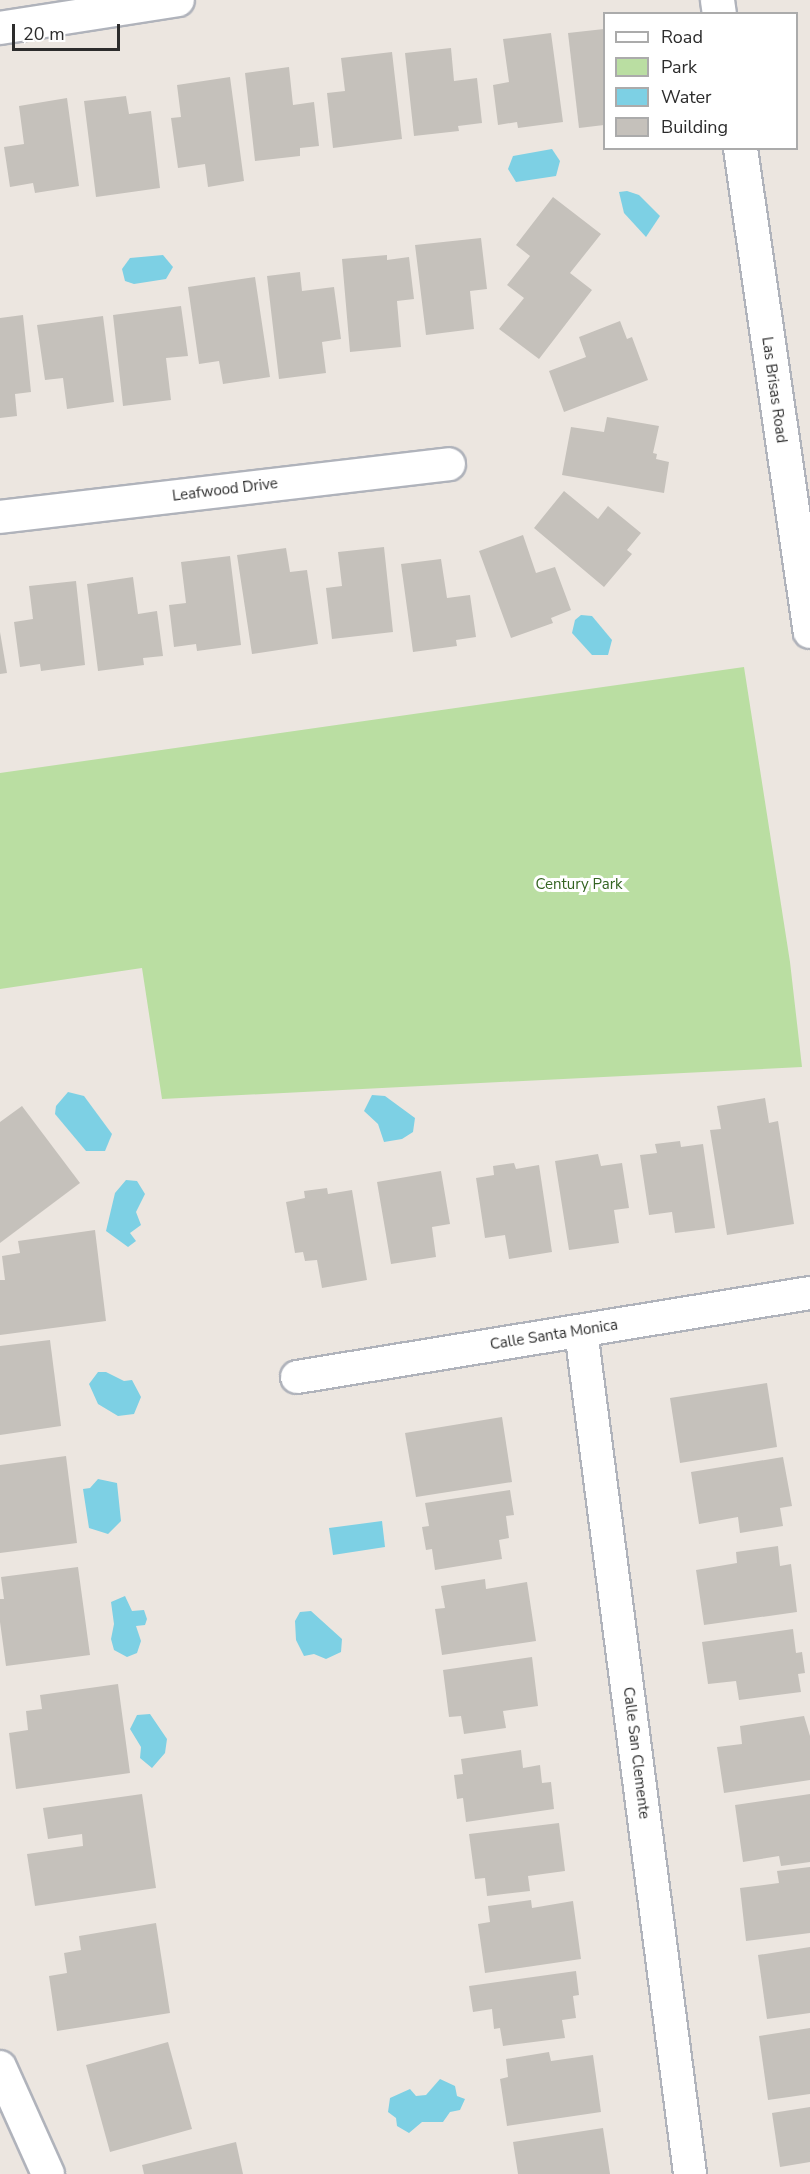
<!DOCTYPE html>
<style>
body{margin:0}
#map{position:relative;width:810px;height:2174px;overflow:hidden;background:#ece6e0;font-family:"Nunito Sans",sans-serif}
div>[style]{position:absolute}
.green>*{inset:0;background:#badea2}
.water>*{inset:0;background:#7dd0e4}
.building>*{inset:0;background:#c5c1bb}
.roads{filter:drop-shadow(2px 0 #b0b3bb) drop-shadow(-2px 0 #b0b3bb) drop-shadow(0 2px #b0b3bb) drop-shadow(0 -2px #b0b3bb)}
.street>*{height:32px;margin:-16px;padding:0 16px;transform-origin:16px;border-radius:16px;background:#fff}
.secondary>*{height:33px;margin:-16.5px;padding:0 16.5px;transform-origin:16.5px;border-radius:16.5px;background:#fff}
span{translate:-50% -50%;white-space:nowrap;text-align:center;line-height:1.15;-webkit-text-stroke:6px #fff;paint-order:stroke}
.street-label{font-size:15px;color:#2c2c2c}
.park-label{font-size:15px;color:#346422}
.legend{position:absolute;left:603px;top:12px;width:195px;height:138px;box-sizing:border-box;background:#fff;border:2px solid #ababab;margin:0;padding:8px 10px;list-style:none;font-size:18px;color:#2c2c2c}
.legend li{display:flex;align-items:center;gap:12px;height:30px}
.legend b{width:30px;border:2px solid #ababab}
.scale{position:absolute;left:12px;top:24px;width:108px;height:27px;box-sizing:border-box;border:3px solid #2c2c2c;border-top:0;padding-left:8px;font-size:18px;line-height:21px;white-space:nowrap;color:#2c2c2c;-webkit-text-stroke:4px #fff;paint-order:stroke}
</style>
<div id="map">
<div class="green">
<div style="clip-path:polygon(744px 667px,790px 962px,802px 1067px,162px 1099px,142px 968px,0 989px,0 773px)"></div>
</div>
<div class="water">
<div style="clip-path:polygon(552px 149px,560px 161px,556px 176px,516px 182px,508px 169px,513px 156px)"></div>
<div style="clip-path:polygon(627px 191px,639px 195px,660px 216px,646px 237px,624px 213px,619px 192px)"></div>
<div style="clip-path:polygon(163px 255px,173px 267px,166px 279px,134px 284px,125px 281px,122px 269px,130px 258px)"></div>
<div style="clip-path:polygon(581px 615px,592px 616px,612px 640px,608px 655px,592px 655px,572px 633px,575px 620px)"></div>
<div style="clip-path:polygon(68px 1092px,84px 1096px,112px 1134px,105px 1151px,86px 1151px,55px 1114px,56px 1106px)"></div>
<div style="clip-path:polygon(372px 1095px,385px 1096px,415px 1118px,413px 1132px,402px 1139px,384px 1142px,378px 1124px,364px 1111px)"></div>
<div style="clip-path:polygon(126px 1180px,137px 1181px,145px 1194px,136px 1212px,141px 1225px,130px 1233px,136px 1241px,128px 1247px,106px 1231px,115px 1193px)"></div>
<div style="clip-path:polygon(98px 1372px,106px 1372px,124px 1381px,132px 1380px,141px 1397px,134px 1414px,118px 1416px,98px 1404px,89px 1384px)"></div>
<div style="clip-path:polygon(98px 1479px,117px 1483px,121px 1521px,108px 1534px,89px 1528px,83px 1489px,90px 1488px)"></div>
<div style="clip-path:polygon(382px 1521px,385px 1547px,333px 1555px,329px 1528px)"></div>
<div style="clip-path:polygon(125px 1596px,132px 1611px,144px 1610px,147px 1619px,145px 1625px,136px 1626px,141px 1641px,137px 1653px,127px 1657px,114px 1650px,111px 1639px,114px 1624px,111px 1602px)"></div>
<div style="clip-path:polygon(311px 1611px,342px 1639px,341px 1652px,326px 1659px,314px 1654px,304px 1656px,296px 1640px,295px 1621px,300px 1612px)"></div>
<div style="clip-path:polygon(150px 1714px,167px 1739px,165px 1753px,152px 1768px,140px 1758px,141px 1747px,130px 1729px,137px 1715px)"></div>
<div style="clip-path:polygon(440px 2079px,455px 2086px,457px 2096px,465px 2099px,460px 2110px,450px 2112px,443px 2122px,422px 2122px,409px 2133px,397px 2126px,396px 2118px,388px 2112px,390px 2098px,410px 2089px,416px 2096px,426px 2095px)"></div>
</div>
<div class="building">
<div style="clip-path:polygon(604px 29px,604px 125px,579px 128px,568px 33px)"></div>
<div style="clip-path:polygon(551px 33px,563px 122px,518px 128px,517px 122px,498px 125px,493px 85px,509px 82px,503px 39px)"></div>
<div style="clip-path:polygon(451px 48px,454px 81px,477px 78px,482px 123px,458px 126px,459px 131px,414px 136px,405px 53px)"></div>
<div style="clip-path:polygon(392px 52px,402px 139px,333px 148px,327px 93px,345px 91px,341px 58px)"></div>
<div style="clip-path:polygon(289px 67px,293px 105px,314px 102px,319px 146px,300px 148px,300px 156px,255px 161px,245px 73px)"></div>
<div style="clip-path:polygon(230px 77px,244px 181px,208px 187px,205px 164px,178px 168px,171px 118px,181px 117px,177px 85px)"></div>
<div style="clip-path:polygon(126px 96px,129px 114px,151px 111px,160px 188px,96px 197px,84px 101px)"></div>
<div style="clip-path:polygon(67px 98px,79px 186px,35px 193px,33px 183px,10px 187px,4px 147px,24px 144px,19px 106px)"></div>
<div style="clip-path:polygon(553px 197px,601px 234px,570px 273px,592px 290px,539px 359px,499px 329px,524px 298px,507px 285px,530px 256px,516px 245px)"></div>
<div style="clip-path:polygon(481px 238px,487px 289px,470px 291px,474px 329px,426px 335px,415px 245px)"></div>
<div style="clip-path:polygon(387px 255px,387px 260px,409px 257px,414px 299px,397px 301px,401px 347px,350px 352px,342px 259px)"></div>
<div style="clip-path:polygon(300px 272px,302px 291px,334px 287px,341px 339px,322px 342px,326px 373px,279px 379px,267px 276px)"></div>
<div style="clip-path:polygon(255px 277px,270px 377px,223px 384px,219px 361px,199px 364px,188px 287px)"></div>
<div style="clip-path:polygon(181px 306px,188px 356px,166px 358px,171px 400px,123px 406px,113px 315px)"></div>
<div style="clip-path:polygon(23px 315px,31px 392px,15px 394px,17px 416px,0 418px,0 318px)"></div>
<div style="clip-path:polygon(103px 316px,114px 402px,67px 409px,63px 378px,45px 380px,37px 325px)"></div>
<div style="clip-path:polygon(620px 321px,627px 339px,632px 337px,648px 380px,564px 412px,549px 371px,586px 357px,579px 337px)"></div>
<div style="clip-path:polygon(607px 417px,659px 426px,653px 453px,657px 454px,656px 459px,669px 462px,664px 493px,562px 475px,571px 427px,604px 432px)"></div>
<div style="clip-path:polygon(564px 491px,598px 519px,608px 506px,641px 533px,627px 550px,632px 554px,604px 587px,534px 528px)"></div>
<div style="clip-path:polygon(523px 535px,536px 573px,555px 567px,571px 610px,551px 618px,553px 623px,511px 638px,479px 551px)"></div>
<div style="clip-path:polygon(384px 547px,393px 632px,332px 639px,326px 588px,342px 586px,338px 552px)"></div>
<div style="clip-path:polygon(286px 548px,290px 572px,307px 570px,318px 644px,252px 654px,237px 555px)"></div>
<div style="clip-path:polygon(230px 556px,241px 645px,197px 651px,196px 644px,174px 647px,169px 605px,186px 603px,181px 562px)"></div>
<div style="clip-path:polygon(441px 559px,447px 598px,470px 595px,476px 637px,456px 640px,457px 646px,413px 652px,401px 564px)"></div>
<div style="clip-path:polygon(133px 577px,138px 614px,157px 611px,163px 656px,143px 658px,144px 665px,98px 671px,87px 584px)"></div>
<div style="clip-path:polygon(76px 581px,85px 665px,41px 671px,40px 664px,20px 667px,14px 622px,33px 619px,29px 586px)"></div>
<div style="clip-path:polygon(0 632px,7px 673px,0 674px)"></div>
<div style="clip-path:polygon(765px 1098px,769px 1123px,778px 1121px,794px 1224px,727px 1235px,710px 1130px,721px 1129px,717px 1106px)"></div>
<div style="clip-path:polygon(22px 1106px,80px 1183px,0 1243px,0 1122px)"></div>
<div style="clip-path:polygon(680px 1141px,681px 1147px,703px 1144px,715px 1228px,675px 1233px,672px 1212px,649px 1215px,640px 1155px,657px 1153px,655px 1144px)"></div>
<div style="clip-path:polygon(598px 1154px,601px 1166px,622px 1163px,629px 1208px,614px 1210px,619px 1243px,569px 1250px,555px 1161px)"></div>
<div style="clip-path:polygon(514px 1163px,516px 1169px,539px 1165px,552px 1252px,509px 1259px,505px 1235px,485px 1238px,476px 1178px,494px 1175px,493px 1166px)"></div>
<div style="clip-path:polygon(441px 1171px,450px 1224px,432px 1227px,436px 1257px,391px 1264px,377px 1182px)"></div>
<div style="clip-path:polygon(327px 1188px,328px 1194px,352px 1190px,367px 1280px,322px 1288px,317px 1260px,305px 1261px,303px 1252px,295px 1253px,286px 1202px,305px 1198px,304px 1191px)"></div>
<div style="clip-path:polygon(95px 1230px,106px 1321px,0 1335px,0 1280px,5px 1280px,2px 1256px,20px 1253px,18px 1241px)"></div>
<div style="clip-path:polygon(50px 1340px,61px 1426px,0 1435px,0 1346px)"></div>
<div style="clip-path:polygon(767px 1383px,777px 1447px,680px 1463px,670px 1398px)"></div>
<div style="clip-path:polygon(502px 1417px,512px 1482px,416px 1497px,405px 1433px)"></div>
<div style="clip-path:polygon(66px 1456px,77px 1543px,0 1553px,0 1465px)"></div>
<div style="clip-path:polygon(783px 1457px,792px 1506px,780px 1508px,783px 1526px,740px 1533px,738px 1517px,699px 1524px,691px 1472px)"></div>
<div style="clip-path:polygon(510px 1490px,514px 1515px,506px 1516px,509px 1538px,499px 1540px,502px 1559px,435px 1570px,432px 1549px,426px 1550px,422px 1527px,429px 1526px,425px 1503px)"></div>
<div style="clip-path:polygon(778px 1546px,780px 1566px,791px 1564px,797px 1612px,704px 1625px,696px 1570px,737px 1563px,736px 1552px)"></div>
<div style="clip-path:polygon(78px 1567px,90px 1655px,6px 1666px,0 1622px,0 1599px,4px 1599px,1px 1577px)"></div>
<div style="clip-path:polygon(485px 1579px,486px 1589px,527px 1582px,536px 1641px,442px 1655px,435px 1609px,445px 1608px,441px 1586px)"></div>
<div style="clip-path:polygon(793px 1629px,796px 1653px,802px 1652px,805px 1673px,798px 1674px,801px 1692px,739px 1700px,736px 1681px,708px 1684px,702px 1642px)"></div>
<div style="clip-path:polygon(532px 1657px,538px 1706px,503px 1711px,506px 1728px,464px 1734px,461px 1716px,449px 1717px,443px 1670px)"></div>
<div style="clip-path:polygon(118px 1684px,130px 1773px,16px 1789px,9px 1733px,28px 1730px,26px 1711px,42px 1709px,40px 1695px)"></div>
<div style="clip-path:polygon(804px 1716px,810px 1736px,810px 1780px,724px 1793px,717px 1747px,742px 1744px,740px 1726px)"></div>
<div style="clip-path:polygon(521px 1750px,523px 1768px,540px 1765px,542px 1783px,551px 1782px,554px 1809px,466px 1822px,463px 1798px,457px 1799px,454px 1775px,463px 1774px,461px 1759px)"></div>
<div style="clip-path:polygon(142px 1794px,156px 1888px,35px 1906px,27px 1854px,83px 1846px,82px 1834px,48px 1839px,43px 1808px)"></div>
<div style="clip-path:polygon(810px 1794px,810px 1862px,781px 1866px,779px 1856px,743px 1862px,735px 1805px)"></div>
<div style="clip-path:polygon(559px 1823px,565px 1871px,528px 1876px,530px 1891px,487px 1896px,485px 1878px,475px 1879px,469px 1834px)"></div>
<div style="clip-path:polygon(810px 1867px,810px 1933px,746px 1941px,740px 1888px,779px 1883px,777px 1871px)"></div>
<div style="clip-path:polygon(531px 1900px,532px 1908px,573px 1901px,581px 1959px,485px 1973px,478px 1924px,490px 1922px,488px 1906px)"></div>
<div style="clip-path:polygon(156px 1923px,170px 2013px,57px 2031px,49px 1976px,67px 1973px,64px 1953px,81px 1950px,79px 1936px)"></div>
<div style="clip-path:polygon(810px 1947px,810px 2013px,767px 2019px,758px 1955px)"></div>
<div style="clip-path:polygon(576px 1971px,579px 1995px,573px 1996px,576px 2018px,562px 2020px,565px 2038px,503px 2046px,500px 2028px,494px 2029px,492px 2009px,473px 2012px,469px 1986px)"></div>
<div style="clip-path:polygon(810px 2028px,810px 2094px,768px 2100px,759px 2036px)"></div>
<div style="clip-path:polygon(168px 2042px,192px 2129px,110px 2152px,86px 2065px)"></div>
<div style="clip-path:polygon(549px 2052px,551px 2061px,593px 2055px,601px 2112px,507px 2126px,500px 2079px,508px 2077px,506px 2059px)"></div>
<div style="clip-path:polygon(810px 2107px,810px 2162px,780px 2167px,772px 2113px)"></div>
<div style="clip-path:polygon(603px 2128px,610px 2174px,518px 2174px,513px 2142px)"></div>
<div style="clip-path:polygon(236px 2142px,243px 2174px,144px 2174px,142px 2165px)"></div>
</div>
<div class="roads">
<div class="street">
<div style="left:0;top:28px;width:180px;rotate:-8.9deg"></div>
<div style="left:0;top:517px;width:452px;rotate:-6.7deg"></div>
<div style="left:581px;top:1331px;width:850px;rotate:82.63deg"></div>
<div style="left:297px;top:1377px;width:520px;rotate:-9.3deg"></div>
<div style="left:0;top:2067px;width:117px;rotate:65.8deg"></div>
</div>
<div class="secondary">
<div style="left:717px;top:0;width:14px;rotate:82deg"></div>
<div style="left:740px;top:148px;width:488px;rotate:81.8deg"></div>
</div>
</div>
<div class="street-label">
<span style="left:774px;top:390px;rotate:82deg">Las Brisas Road</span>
<span style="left:225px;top:490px;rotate:-7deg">Leafwood Drive</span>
<span style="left:554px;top:1335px;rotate:-9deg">Calle Santa Monica</span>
<span style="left:636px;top:1753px;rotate:83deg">Calle San Clemente</span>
</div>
<div class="park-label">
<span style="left:579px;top:885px">Century Park</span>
</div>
<ul class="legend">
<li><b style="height:8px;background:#fff"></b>Road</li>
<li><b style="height:16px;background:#badea2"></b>Park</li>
<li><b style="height:16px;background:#7dd0e4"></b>Water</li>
<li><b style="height:16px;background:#c5c1bb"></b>Building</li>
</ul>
<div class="scale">20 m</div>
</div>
